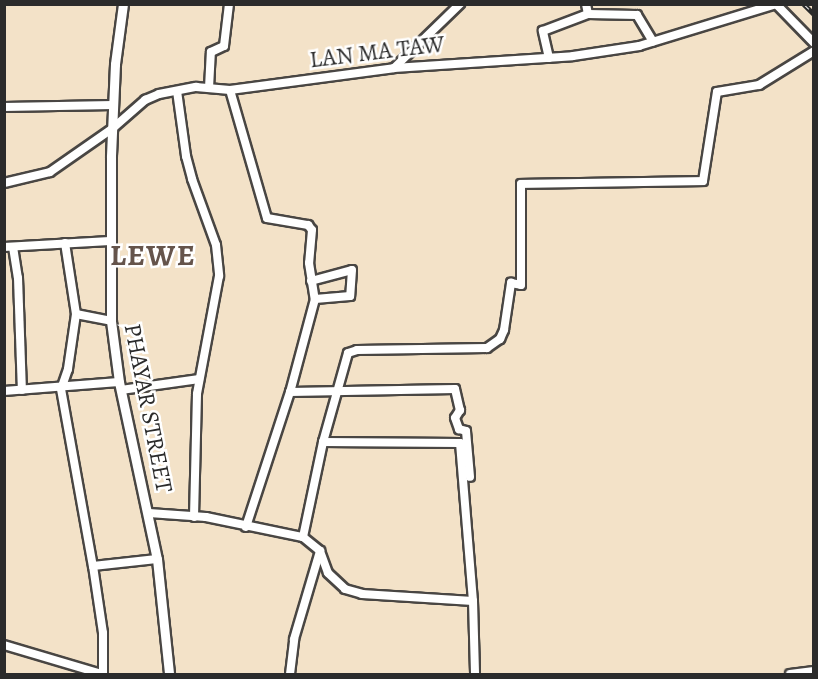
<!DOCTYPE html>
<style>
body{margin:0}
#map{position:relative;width:818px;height:679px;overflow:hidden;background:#f3e2c8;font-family:Alegreya,serif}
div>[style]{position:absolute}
.roads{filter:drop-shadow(2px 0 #494643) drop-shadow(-2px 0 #494643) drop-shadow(0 2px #494643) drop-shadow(0 -2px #494643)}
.minor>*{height:8px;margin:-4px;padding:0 4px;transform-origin:4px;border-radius:4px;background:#fff}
.tertiary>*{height:9px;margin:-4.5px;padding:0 4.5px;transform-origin:4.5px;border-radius:4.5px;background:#fff}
.rail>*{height:4.5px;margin-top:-2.25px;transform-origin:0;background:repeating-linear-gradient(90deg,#fff 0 7px,#2b2b2b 0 14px);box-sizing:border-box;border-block:2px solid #2b2b2b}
span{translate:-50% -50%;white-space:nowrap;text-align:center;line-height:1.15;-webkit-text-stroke:5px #fff;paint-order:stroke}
.street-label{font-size:24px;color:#2b2b2b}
.district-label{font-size:30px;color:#65544b;font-weight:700;letter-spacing:1.5px}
.frame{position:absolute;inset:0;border:6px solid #2b2b2b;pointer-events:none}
</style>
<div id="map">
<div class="roads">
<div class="minor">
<div style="left:586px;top:4px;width:10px;rotate:79deg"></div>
<div style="left:549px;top:58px;width:28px;rotate:-103deg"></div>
<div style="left:543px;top:31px;width:48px;rotate:-20.7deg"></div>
<div style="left:588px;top:14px;width:49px;rotate:1.2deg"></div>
<div style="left:637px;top:15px;width:31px;rotate:59deg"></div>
<div style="left:394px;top:68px;width:92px;rotate:-44.1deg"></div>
<div style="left:209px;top:88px;width:36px;rotate:-87deg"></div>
<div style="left:211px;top:52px;width:14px;rotate:-25deg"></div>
<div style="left:224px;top:46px;width:42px;rotate:-83.2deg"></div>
<div style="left:230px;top:90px;width:133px;rotate:73.9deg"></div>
<div style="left:267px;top:218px;width:42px;rotate:9.7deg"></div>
<div style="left:308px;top:225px;width:6px;rotate:51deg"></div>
<div style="left:312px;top:230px;width:33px;rotate:95deg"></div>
<div style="left:309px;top:263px;width:36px;rotate:81deg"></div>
<div style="left:315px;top:299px;width:96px;rotate:105deg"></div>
<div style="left:290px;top:392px;width:142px;rotate:108.1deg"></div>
<div style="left:177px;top:91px;width:66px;rotate:82.1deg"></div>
<div style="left:186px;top:156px;width:24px;rotate:75deg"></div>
<div style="left:192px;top:179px;width:70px;rotate:70deg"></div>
<div style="left:216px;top:245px;width:31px;rotate:84deg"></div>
<div style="left:219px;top:276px;width:120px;rotate:100.6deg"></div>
<div style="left:197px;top:394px;width:123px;rotate:91.4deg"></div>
<div style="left:4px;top:107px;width:109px;rotate:-1.1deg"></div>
<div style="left:4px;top:183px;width:47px;rotate:-13.4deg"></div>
<div style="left:50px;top:172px;width:77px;rotate:-34.9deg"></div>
<div style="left:113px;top:128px;width:43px;rotate:-41.2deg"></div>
<div style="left:145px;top:100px;width:15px;rotate:-23deg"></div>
<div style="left:159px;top:94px;width:38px;rotate:-11deg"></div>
<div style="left:196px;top:87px;width:34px;rotate:5deg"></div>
<div style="left:230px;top:90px;width:165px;rotate:-7.6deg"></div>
<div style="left:394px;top:68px;width:179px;rotate:-3.8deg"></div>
<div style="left:573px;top:56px;width:67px;rotate:-8.6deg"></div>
<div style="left:639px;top:46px;width:143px;rotate:-17deg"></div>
<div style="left:776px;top:4px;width:54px;rotate:45.7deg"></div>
<div style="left:65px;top:243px;width:72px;rotate:81.2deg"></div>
<div style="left:76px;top:314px;width:56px;rotate:98.3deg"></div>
<div style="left:68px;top:369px;width:21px;rotate:109deg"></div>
<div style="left:61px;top:389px;width:180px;rotate:79.8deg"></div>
<div style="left:93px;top:566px;width:68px;rotate:81.5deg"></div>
<div style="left:103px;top:633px;width:41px;rotate:90deg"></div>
<div style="left:4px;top:247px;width:106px;rotate:-3.2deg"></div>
<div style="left:13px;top:247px;width:31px;rotate:81deg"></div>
<div style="left:18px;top:278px;width:112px;rotate:88deg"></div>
<div style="left:311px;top:281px;width:42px;rotate:-15deg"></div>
<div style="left:352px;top:270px;width:26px;rotate:94deg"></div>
<div style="left:350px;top:296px;width:35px;rotate:175deg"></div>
<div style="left:76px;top:314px;width:36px;rotate:11deg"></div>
<div style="left:121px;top:390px;width:79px;rotate:-8deg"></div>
<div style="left:4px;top:391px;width:115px;rotate:-4.5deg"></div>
<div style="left:290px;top:392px;width:165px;rotate:-1deg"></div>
<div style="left:455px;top:389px;width:22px;rotate:77deg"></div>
<div style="left:460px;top:410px;width:9px;rotate:122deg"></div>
<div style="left:455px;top:418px;width:12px;rotate:70deg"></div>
<div style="left:459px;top:429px;width:7px;rotate:16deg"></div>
<div style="left:466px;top:431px;width:46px;rotate:85deg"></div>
<div style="left:323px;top:442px;width:137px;rotate:0.4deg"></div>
<div style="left:460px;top:443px;width:159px;rotate:85.3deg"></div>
<div style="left:473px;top:601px;width:73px;rotate:88.4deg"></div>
<div style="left:149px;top:513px;width:57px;rotate:4deg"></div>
<div style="left:206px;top:517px;width:99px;rotate:11.7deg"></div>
<div style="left:303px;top:537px;width:22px;rotate:39deg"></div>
<div style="left:320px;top:551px;width:23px;rotate:70deg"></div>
<div style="left:328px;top:573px;width:23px;rotate:43deg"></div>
<div style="left:345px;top:589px;width:18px;rotate:16deg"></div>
<div style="left:362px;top:594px;width:111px;rotate:3.6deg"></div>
<div style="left:303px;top:537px;width:97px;rotate:-78.1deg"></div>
<div style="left:323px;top:442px;width:92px;rotate:-74.3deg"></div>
<div style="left:348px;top:353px;width:9px;rotate:-18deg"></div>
<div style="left:357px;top:350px;width:130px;rotate:-0.9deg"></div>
<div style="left:487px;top:348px;width:16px;rotate:-35deg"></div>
<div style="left:500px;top:339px;width:10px;rotate:-66deg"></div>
<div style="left:504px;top:330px;width:48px;rotate:-81.5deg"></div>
<div style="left:511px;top:283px;width:10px;rotate:11deg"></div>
<div style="left:521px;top:285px;width:101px;rotate:-90deg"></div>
<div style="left:521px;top:184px;width:182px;rotate:-0.9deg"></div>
<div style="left:703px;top:181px;width:90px;rotate:-81.1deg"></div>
<div style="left:717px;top:92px;width:43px;rotate:-9.5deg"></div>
<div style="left:759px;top:85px;width:65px;rotate:-31.7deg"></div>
<div style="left:93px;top:566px;width:64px;rotate:-6.2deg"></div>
<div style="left:4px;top:645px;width:102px;rotate:16.5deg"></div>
<div style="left:290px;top:674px;width:35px;rotate:-83deg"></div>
<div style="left:294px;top:639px;width:92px;rotate:-73.5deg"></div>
<div style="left:790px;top:674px;width:24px;rotate:-7deg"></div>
</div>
<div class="tertiary">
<div style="left:123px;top:4px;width:61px;rotate:97.6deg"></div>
<div style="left:115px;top:64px;width:93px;rotate:92.5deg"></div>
<div style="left:111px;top:157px;width:164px;rotate:90deg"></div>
<div style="left:111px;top:321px;width:62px;rotate:82.5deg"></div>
<div style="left:119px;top:382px;width:181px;rotate:77.9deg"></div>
<div style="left:157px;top:559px;width:116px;rotate:84deg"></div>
</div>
</div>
<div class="rail">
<div style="left:804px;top:4px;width:14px;rotate:45deg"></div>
</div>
<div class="street-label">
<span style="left:377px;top:52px;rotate:-7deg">LAN MA TAW</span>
<span style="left:148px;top:408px;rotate:79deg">PHAYAR STREET</span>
</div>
<div class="district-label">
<span style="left:153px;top:255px">LEWE</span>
</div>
<div class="frame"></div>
</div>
